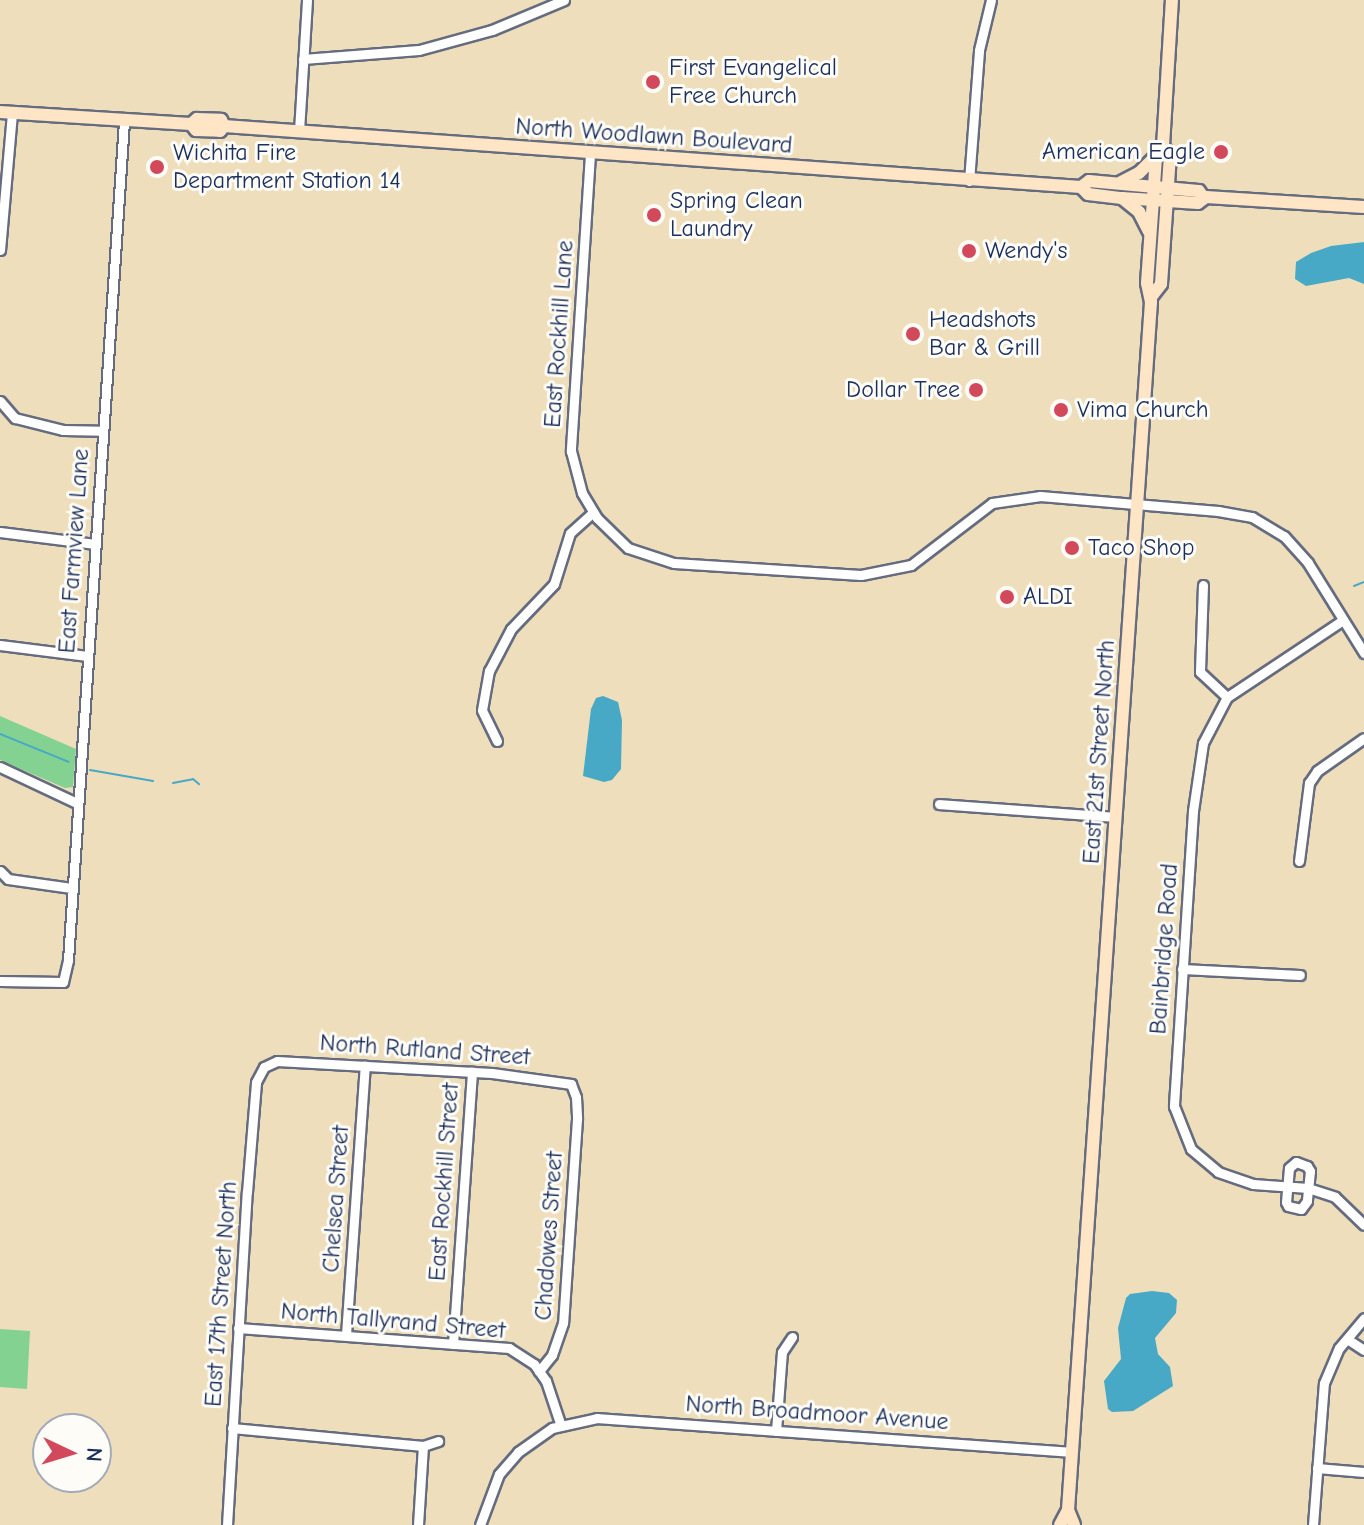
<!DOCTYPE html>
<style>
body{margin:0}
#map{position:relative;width:1364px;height:1525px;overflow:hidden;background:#eedebb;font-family:"Comic Neue",sans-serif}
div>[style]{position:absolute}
.green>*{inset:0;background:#83d292}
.water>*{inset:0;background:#47a9c6}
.stream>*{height:2px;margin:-1px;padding:0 1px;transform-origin:1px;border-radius:1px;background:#47a9c6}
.roads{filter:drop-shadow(2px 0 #656c7f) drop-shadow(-2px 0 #656c7f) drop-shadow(0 2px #656c7f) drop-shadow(0 -2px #656c7f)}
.minor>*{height:9px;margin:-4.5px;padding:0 4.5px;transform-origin:4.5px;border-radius:4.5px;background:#fff}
.secondary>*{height:12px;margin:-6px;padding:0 6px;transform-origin:6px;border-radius:6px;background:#fde5c5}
.dots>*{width:22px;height:22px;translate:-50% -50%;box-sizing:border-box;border:4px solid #fdfcf7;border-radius:50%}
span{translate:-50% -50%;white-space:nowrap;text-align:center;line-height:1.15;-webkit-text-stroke:6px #fdfcf7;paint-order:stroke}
.poi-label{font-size:24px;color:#1b2f5e}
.left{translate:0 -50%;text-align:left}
.right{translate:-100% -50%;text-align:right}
.street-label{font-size:24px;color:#1b2f5e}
.north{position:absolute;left:32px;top:1413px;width:80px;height:80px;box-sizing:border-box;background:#fdfcf7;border:2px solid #a3aaba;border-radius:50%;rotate:94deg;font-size:22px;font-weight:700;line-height:32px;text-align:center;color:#1b2f5e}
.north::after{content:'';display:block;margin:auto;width:28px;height:36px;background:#d1495b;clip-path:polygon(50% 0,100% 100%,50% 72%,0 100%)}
</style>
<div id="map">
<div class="green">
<div style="clip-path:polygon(0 716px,76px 749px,73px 787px,65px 788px,0 760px)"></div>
<div style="clip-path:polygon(0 1329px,30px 1331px,27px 1389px,0 1387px)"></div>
</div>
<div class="water">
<div style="clip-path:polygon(1364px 242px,1364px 284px,1349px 278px,1306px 286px,1295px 279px,1296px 262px,1311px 253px,1331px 246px)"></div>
<div style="clip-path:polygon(603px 696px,618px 702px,622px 720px,621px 769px,612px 780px,604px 782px,583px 776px,591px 709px,596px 698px)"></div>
<div style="clip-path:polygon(1152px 1291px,1169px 1293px,1177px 1300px,1176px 1313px,1155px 1338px,1158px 1354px,1170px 1367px,1173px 1386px,1133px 1411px,1112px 1412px,1108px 1409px,1104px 1381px,1121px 1359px,1118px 1328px,1126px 1298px,1130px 1294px)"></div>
</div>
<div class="stream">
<div style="left:1354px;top:586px;width:11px;rotate:-22deg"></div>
<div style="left:0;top:734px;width:74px;rotate:22.1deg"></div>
<div style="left:90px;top:770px;width:64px;rotate:9.9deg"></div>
<div style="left:173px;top:783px;width:20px;rotate:-11deg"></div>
<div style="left:193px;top:779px;width:8px;rotate:40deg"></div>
</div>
<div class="roads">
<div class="minor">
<div style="left:303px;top:59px;width:116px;rotate:-4.4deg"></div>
<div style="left:419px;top:50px;width:76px;rotate:-15.3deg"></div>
<div style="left:492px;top:30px;width:78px;rotate:-22.6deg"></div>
<div style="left:299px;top:131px;width:131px;rotate:-86.5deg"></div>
<div style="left:590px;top:154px;width:298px;rotate:93.7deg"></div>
<div style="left:571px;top:451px;width:43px;rotate:75.3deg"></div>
<div style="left:582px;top:493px;width:29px;rotate:59deg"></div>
<div style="left:597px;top:518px;width:43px;rotate:44.1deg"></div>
<div style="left:628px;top:548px;width:48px;rotate:18.1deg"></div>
<div style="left:674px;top:563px;width:187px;rotate:3.7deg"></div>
<div style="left:861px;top:575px;width:51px;rotate:-11.3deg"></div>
<div style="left:911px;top:565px;width:102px;rotate:-37.4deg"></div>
<div style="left:992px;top:503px;width:49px;rotate:-8.3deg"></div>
<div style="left:1040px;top:496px;width:179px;rotate:4.8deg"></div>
<div style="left:1218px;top:511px;width:35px;rotate:10deg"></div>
<div style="left:1252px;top:517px;width:37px;rotate:31deg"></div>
<div style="left:1284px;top:536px;width:36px;rotate:48deg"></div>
<div style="left:1308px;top:563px;width:106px;rotate:58.1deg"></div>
<div style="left:969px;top:181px;width:131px;rotate:-85.6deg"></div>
<div style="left:979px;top:50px;width:51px;rotate:-76.5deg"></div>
<div style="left:0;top:250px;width:138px;rotate:-85deg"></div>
<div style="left:0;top:401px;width:23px;rotate:49deg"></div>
<div style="left:15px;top:418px;width:49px;rotate:14deg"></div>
<div style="left:63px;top:430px;width:39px;rotate:1deg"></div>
<div style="left:0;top:532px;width:96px;rotate:7.2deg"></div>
<div style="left:1203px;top:585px;width:87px;rotate:92deg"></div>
<div style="left:1200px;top:672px;width:37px;rotate:43deg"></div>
<div style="left:1343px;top:620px;width:139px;rotate:146.4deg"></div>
<div style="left:1227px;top:697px;width:52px;rotate:117.6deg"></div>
<div style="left:1203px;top:743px;width:69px;rotate:98.4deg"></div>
<div style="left:1193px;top:811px;width:296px;rotate:93.7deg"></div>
<div style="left:1174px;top:1106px;width:46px;rotate:68.4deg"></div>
<div style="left:1191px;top:1149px;width:35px;rotate:40deg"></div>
<div style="left:1218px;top:1172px;width:37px;rotate:19deg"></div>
<div style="left:1253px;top:1184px;width:55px;rotate:4.2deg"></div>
<div style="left:1308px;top:1188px;width:28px;rotate:18deg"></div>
<div style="left:1335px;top:1197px;width:40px;rotate:44deg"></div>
<div style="left:0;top:645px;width:88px;rotate:7.2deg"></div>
<div style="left:497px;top:741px;width:34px;rotate:-116deg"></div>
<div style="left:482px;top:710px;width:40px;rotate:-80deg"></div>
<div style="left:489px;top:671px;width:47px;rotate:-62.4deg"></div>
<div style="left:511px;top:629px;width:62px;rotate:-46.3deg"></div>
<div style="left:554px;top:584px;width:53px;rotate:-72.6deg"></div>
<div style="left:570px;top:533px;width:31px;rotate:-42deg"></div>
<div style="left:0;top:767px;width:85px;rotate:25.1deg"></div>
<div style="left:939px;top:804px;width:177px;rotate:4.2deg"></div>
<div style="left:1299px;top:861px;width:79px;rotate:-82.7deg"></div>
<div style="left:1309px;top:783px;width:14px;rotate:-56deg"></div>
<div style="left:1317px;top:771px;width:57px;rotate:-35.1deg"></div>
<div style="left:0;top:871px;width:11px;rotate:45deg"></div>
<div style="left:8px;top:879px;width:64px;rotate:8.1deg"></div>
<div style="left:1182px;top:969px;width:118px;rotate:2.9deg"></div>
<div style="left:0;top:981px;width:63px;rotate:0.9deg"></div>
<div style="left:63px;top:982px;width:23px;rotate:-77deg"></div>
<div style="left:68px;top:960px;width:841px;rotate:-86.18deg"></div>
<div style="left:1296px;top:1162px;width:12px;rotate:20deg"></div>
<div style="left:1307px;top:1166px;width:6px;rotate:59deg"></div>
<div style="left:1310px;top:1171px;width:30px;rotate:96deg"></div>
<div style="left:1307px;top:1201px;width:10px;rotate:127deg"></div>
<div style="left:1301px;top:1209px;width:13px;rotate:-167deg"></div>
<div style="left:1288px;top:1206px;width:4px;rotate:-117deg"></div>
<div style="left:1286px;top:1202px;width:34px;rotate:-85deg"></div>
<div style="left:1289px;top:1168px;width:9px;rotate:-41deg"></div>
<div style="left:238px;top:1328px;width:272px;rotate:4.2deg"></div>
<div style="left:509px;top:1348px;width:30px;rotate:33deg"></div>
<div style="left:534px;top:1364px;width:21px;rotate:55deg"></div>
<div style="left:546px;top:1381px;width:47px;rotate:71.6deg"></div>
<div style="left:346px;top:1335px;width:270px;rotate:-86deg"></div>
<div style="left:1347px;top:1339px;width:20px;rotate:33deg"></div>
<div style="left:453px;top:1344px;width:273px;rotate:-86deg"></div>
<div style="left:232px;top:1428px;width:192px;rotate:5.4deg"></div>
<div style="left:776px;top:1431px;width:79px;rotate:-85.7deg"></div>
<div style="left:782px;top:1352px;width:18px;rotate:-56deg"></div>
<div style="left:423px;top:1446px;width:16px;rotate:-18deg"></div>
<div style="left:1317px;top:1468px;width:47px;rotate:4.9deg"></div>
<div style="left:227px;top:1525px;width:334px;rotate:-86.6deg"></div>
<div style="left:247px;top:1192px;width:110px;rotate:-85.3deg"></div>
<div style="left:256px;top:1082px;width:17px;rotate:-62deg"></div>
<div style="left:264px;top:1067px;width:14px;rotate:-25deg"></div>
<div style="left:277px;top:1061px;width:215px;rotate:3.2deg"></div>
<div style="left:492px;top:1073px;width:80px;rotate:7.9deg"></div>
<div style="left:571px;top:1084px;width:14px;rotate:69deg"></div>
<div style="left:576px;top:1097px;width:22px;rotate:87deg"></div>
<div style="left:577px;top:1119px;width:204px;rotate:93.9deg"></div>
<div style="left:563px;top:1323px;width:34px;rotate:109deg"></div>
<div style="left:552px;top:1355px;width:21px;rotate:129deg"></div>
<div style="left:418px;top:1525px;width:79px;rotate:-86.4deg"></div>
<div style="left:480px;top:1525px;width:54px;rotate:-69.6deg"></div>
<div style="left:499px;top:1474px;width:29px;rotate:-49deg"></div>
<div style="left:518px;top:1452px;width:42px;rotate:-35.2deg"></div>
<div style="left:552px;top:1428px;width:46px;rotate:-12.5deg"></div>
<div style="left:597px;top:1418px;width:476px;rotate:4.1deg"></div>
<div style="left:1313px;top:1525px;width:142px;rotate:-85.6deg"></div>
<div style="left:1324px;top:1383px;width:38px;rotate:-67deg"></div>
<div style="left:1339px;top:1348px;width:39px;rotate:-50deg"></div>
</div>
<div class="secondary">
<div style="left:0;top:112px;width:191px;rotate:3.6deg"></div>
<div style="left:191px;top:124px;width:8px;rotate:-40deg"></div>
<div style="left:197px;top:119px;width:24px;rotate:2deg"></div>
<div style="left:221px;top:120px;width:7px;rotate:63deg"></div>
<div style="left:191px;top:124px;width:8px;rotate:50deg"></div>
<div style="left:196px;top:130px;width:24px;rotate:2deg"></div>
<div style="left:220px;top:131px;width:6px;rotate:-51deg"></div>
<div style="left:224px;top:126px;width:14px;rotate:4deg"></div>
<div style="left:238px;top:127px;width:845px;rotate:4.07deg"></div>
<div style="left:1081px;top:187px;width:10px;rotate:45deg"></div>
<div style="left:1088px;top:194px;width:34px;rotate:7deg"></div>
<div style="left:1122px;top:198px;width:76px;rotate:3.8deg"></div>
<div style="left:1198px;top:203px;width:10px;rotate:-37deg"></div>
<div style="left:1206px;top:197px;width:158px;rotate:3.6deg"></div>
<div style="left:1121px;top:182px;width:20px;rotate:-27deg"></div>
<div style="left:1139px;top:173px;width:24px;rotate:-45deg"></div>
<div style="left:1081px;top:187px;width:10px;rotate:-37deg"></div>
<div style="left:1089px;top:181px;width:110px;rotate:5.2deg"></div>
<div style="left:1199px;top:191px;width:7px;rotate:56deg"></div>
<div style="left:1122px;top:198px;width:22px;rotate:39deg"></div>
<div style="left:1139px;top:212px;width:22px;rotate:63deg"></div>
<div style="left:1151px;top:297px;width:16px;rotate:-52deg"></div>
<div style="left:1161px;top:284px;width:128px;rotate:-86deg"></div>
<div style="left:1170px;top:156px;width:12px;rotate:-125deg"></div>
<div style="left:1068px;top:1510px;width:16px;rotate:68deg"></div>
<div style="left:1060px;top:1525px;width:17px;rotate:-62deg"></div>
<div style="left:1068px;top:1510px;width:1211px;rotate:-86.07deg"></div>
<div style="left:1151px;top:302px;width:19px;rotate:-102deg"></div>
<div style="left:1147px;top:283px;width:127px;rotate:-85.9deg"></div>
<div style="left:1156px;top:156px;width:12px;rotate:-55deg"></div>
<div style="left:1163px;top:146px;width:146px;rotate:-86.5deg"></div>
</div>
</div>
<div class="dots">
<div style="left:653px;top:82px;background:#d1495b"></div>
<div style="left:1221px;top:152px;background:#d1495b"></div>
<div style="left:157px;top:167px;background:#d1495b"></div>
<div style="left:654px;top:215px;background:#d1495b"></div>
<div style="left:969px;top:251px;background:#d1495b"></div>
<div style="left:913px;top:334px;background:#d1495b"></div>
<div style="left:976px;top:390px;background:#d1495b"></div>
<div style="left:1061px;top:410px;background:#d1495b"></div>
<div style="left:1072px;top:548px;background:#d1495b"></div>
<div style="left:1007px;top:597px;background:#d1495b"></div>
</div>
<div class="poi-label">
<span class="left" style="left:669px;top:82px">First Evangelical<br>Free Church</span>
<span class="right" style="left:1205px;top:152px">American Eagle</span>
<span class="left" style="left:173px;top:167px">Wichita Fire<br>Department Station 14</span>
<span class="left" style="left:670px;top:215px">Spring Clean<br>Laundry</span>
<span class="left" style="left:985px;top:251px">Wendy's</span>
<span class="left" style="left:929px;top:334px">Headshots<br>Bar &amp; Grill</span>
<span class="right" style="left:960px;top:390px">Dollar Tree</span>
<span class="left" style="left:1077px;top:410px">Vima Church</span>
<span class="left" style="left:1088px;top:548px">Taco Shop</span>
<span class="left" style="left:1023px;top:597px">ALDI</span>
</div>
<div class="street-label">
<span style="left:654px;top:136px;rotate:4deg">North Woodlawn Boulevard</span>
<span style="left:559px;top:334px;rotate:-86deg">East Rockhill Lane</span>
<span style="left:74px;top:551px;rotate:-86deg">East Farmview Lane</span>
<span style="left:1099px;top:752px;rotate:-86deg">East 21st Street North</span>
<span style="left:1164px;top:949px;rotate:-86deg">Bainbridge Road</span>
<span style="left:425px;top:1050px;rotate:4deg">North Rutland Street</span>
<span style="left:444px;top:1182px;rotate:-86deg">East Rockhill Street</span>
<span style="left:336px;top:1199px;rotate:-86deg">Chelsea Street</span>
<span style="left:549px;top:1236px;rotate:-86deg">Chadowes Street</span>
<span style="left:221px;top:1294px;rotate:-86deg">East 17th Street North</span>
<span style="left:393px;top:1321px;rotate:5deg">North Tallyrand Street</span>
<span style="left:817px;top:1413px;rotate:4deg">North Broadmoor Avenue</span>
</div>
<div class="north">N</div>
</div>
